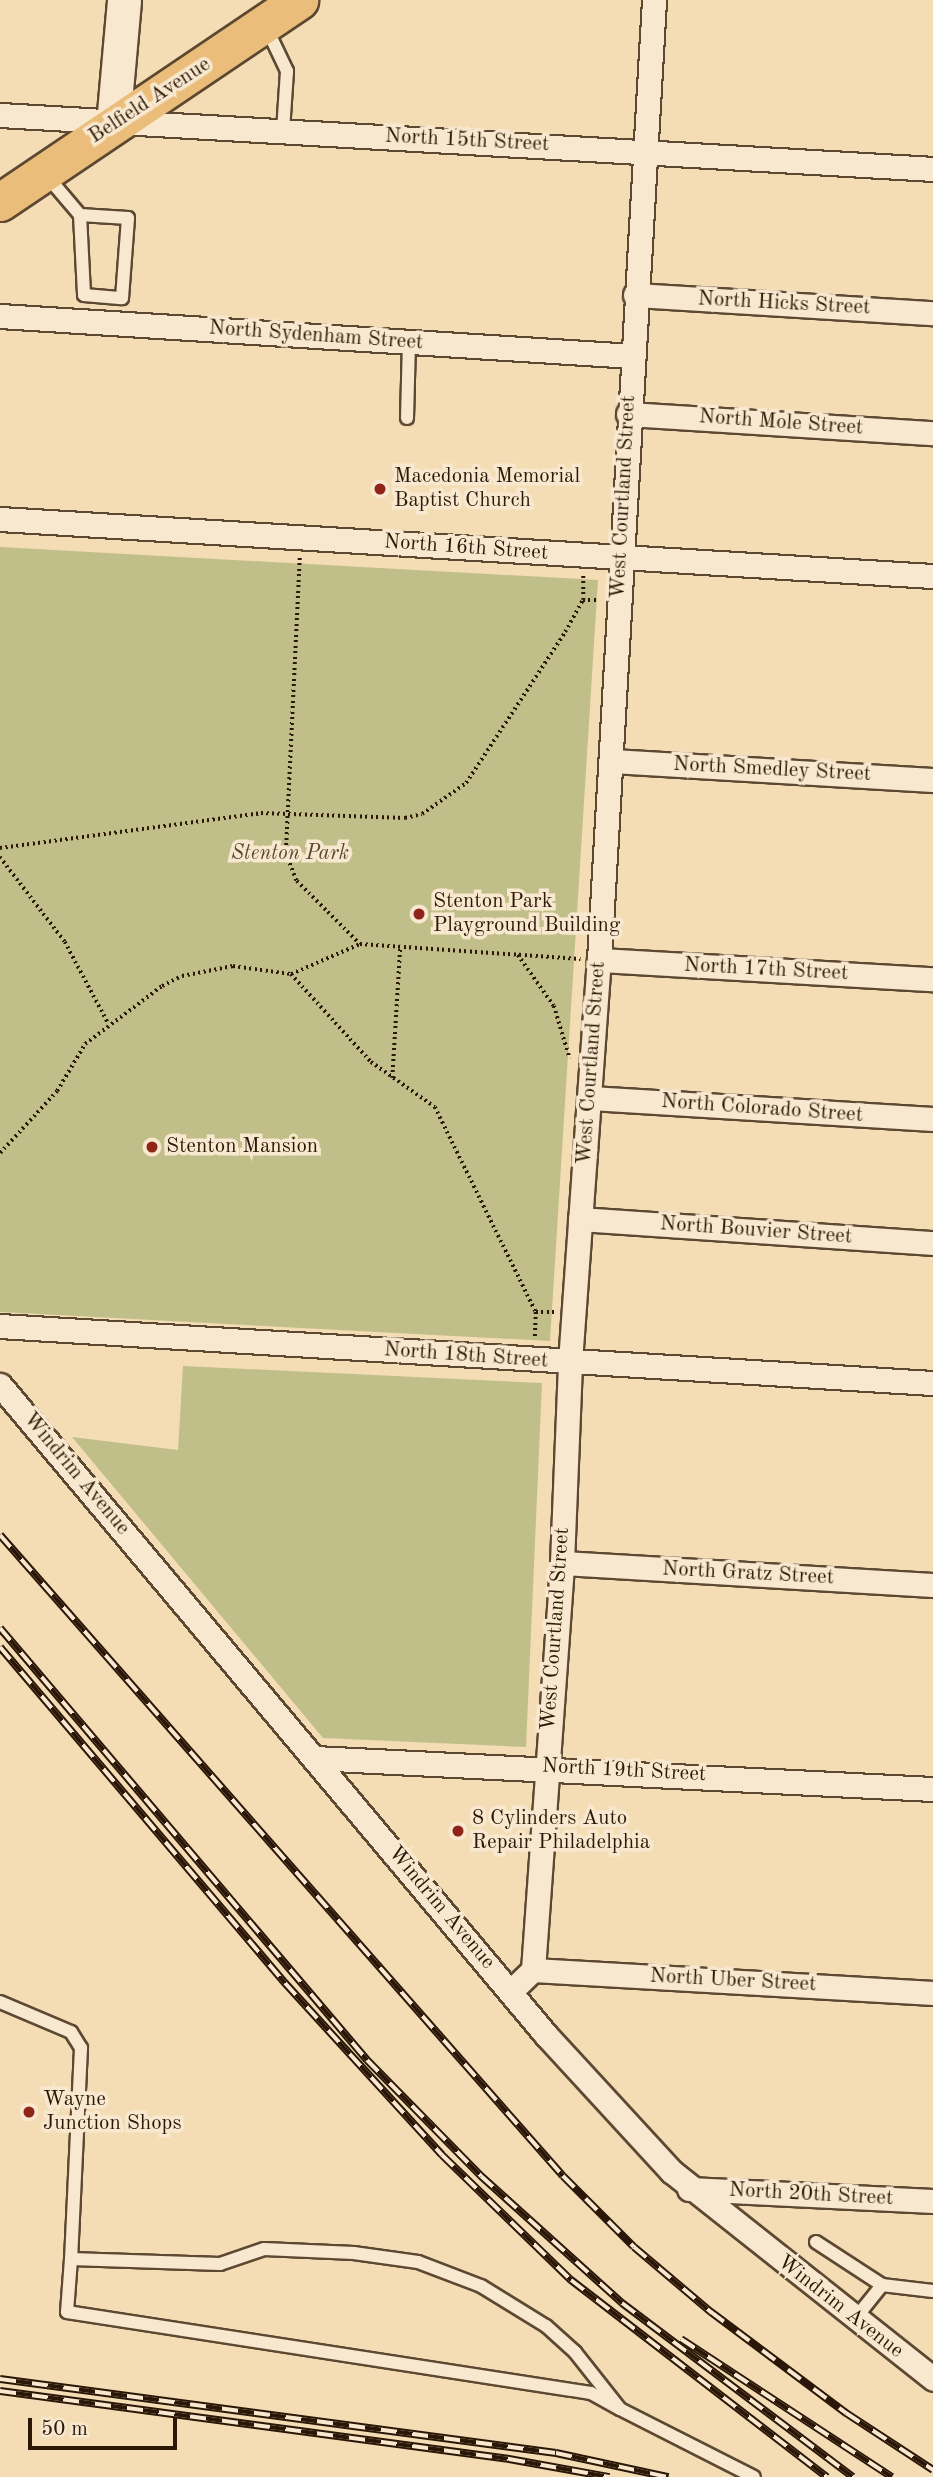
<!DOCTYPE html>
<style>
body{margin:0}
#map{position:relative;width:933px;height:2477px;overflow:hidden;background:#f4dcb5;font-family:"Old Standard TT",serif}
div>[style]{position:absolute}
.green>*{inset:0;background:#c0bf8a}
.path>*{height:3.5px;margin-top:-1.75px;transform-origin:0;background:repeating-linear-gradient(90deg,#2b1707 0 2px,transparent 0 5.5px)}
.roads{filter:drop-shadow(2px 0 #5d4832) drop-shadow(-2px 0 #5d4832) drop-shadow(0 2px #5d4832) drop-shadow(0 -2px #5d4832)}
.lane>*{height:12px;margin:-6px;padding:0 6px;transform-origin:6px;border-radius:6px;background:#f8e8cf}
.street>*{height:23px;margin:-11.5px;padding:0 11.5px;transform-origin:11.5px;border-radius:11.5px;background:#f8e8cf}
.secondary>*{height:33px;margin:-16.5px;padding:0 16.5px;transform-origin:16.5px;border-radius:16.5px;background:#f8e8cf}
.primary>*{height:37px;margin:-18.5px;padding:0 18.5px;transform-origin:18.5px;border-radius:18.5px;background:#eabe7a}
.rail>*{height:8px;margin-top:-4px;transform-origin:0;background:repeating-linear-gradient(90deg,#f8e8cf 0 16px,#2b1707 0 32px);box-sizing:border-box;border-block:2px solid #2b1707}
.dots>*{width:19px;height:19px;translate:-50% -50%;box-sizing:border-box;border:4px solid #f8e8cf;border-radius:50%}
span{translate:-50% -50%;white-space:nowrap;text-align:center;line-height:1.15;-webkit-text-stroke:7px #f8e8cf;paint-order:stroke}
.street-label{font-size:21px;color:#2b1707}
.poi-label{font-size:21px;color:#2b1707}
.left{translate:0 -50%;text-align:left}
.park-label{font-size:21px;color:#58492e;font-style:italic}
.scale{position:absolute;left:28px;top:2418px;width:149px;height:32px;box-sizing:border-box;border:4px solid #2b1707;border-top:0;padding-left:9px;font-size:21px;line-height:24px;white-space:nowrap;color:#2b1707;-webkit-text-stroke:5px #f8e8cf;paint-order:stroke}
</style>
<div id="map">
<div class="green">
<div style="clip-path:polygon(0 547px,598px 580px,550px 1341px,0 1312px)"></div>
<div style="clip-path:polygon(183px 1366px,542px 1383px,526px 1747px,323px 1738px,72px 1437px,178px 1450px)"></div>
</div>
<div class="path">
<div style="left:300px;top:558px;width:295px;rotate:92.7deg"></div>
<div style="left:286px;top:853px;width:30px;rotate:69deg"></div>
<div style="left:297px;top:881px;width:89px;rotate:45deg"></div>
<div style="left:583px;top:600px;width:15px"></div>
<div style="left:0;top:848px;width:263px;rotate:-7.6deg"></div>
<div style="left:261px;top:813px;width:144px;rotate:2deg"></div>
<div style="left:405px;top:818px;width:17px;rotate:-13deg"></div>
<div style="left:422px;top:814px;width:54px;rotate:-35.2deg"></div>
<div style="left:466px;top:783px;width:181px;rotate:-56.7deg"></div>
<div style="left:565px;top:632px;width:37px;rotate:-61deg"></div>
<div style="left:583px;top:600px;width:25px;rotate:-90deg"></div>
<div style="left:0;top:857px;width:107px;rotate:52.6deg"></div>
<div style="left:65px;top:942px;width:92px;rotate:62deg"></div>
<div style="left:518px;top:955px;width:62px;rotate:54.8deg"></div>
<div style="left:554px;top:1006px;width:55px;rotate:73.2deg"></div>
<div style="left:291px;top:974px;width:75px;rotate:-23.5deg"></div>
<div style="left:360px;top:944px;width:221px;rotate:3.9deg"></div>
<div style="left:392px;top:1078px;width:131px;rotate:-86.5deg"></div>
<div style="left:0;top:1153px;width:84px;rotate:-47.4deg"></div>
<div style="left:57px;top:1091px;width:55px;rotate:-59.2deg"></div>
<div style="left:85px;top:1044px;width:96px;rotate:-37deg"></div>
<div style="left:162px;top:986px;width:22px;rotate:-27deg"></div>
<div style="left:182px;top:976px;width:52px;rotate:-11.1deg"></div>
<div style="left:233px;top:966px;width:59px;rotate:7.9deg"></div>
<div style="left:291px;top:974px;width:119px;rotate:47.7deg"></div>
<div style="left:371px;top:1062px;width:78px;rotate:35.1deg"></div>
<div style="left:435px;top:1107px;width:229px;rotate:63.8deg"></div>
<div style="left:536px;top:1312px;width:25px;rotate:92deg"></div>
<div style="left:536px;top:1312px;width:19px"></div>
</div>
<div class="roads">
<div class="lane">
<div style="left:266px;top:27px;width:49px;rotate:64.5deg"></div>
<div style="left:287px;top:71px;width:60px;rotate:93.8deg"></div>
<div style="left:46px;top:175px;width:52px;rotate:49.6deg"></div>
<div style="left:80px;top:215px;width:80px;rotate:87.1deg"></div>
<div style="left:84px;top:295px;width:38px;rotate:5deg"></div>
<div style="left:122px;top:298px;width:80px;rotate:-85.7deg"></div>
<div style="left:128px;top:218px;width:48px;rotate:-176.4deg"></div>
<div style="left:407px;top:418px;width:77px;rotate:-88.5deg"></div>
<div style="left:0;top:2002px;width:77px;rotate:22.9deg"></div>
<div style="left:71px;top:2032px;width:19px;rotate:58deg"></div>
<div style="left:81px;top:2048px;width:211px;rotate:92.7deg"></div>
<div style="left:816px;top:2242px;width:79px;rotate:33.1deg"></div>
<div style="left:854px;top:2320px;width:45px;rotate:-51.3deg"></div>
<div style="left:882px;top:2285px;width:51px;rotate:6.7deg"></div>
<div style="left:620px;top:2409px;width:73px;rotate:-128.3deg"></div>
<div style="left:575px;top:2352px;width:39px;rotate:-138deg"></div>
<div style="left:546px;top:2326px;width:76px;rotate:-148.4deg"></div>
<div style="left:481px;top:2286px;width:67px;rotate:-159.1deg"></div>
<div style="left:418px;top:2262px;width:65px;rotate:-172deg"></div>
<div style="left:354px;top:2253px;width:90px;rotate:-177.5deg"></div>
<div style="left:264px;top:2249px;width:46px;rotate:161.2deg"></div>
<div style="left:220px;top:2264px;width:149px;rotate:-178.1deg"></div>
<div style="left:71px;top:2259px;width:53px;rotate:94.3deg"></div>
<div style="left:67px;top:2312px;width:530px;rotate:8.79deg"></div>
<div style="left:591px;top:2393px;width:33px;rotate:29deg"></div>
<div style="left:620px;top:2409px;width:150px;rotate:26.9deg"></div>
</div>
<div class="street">
<div style="left:0;top:115px;width:935px;rotate:3.31deg"></div>
<div style="left:635px;top:295px;width:299px;rotate:3.5deg"></div>
<div style="left:0;top:316px;width:633px;rotate:3.62deg"></div>
<div style="left:628px;top:414px;width:306px;rotate:3.6deg"></div>
<div style="left:0;top:519px;width:935px;rotate:3.5deg"></div>
<div style="left:611px;top:761px;width:323px;rotate:3.4deg"></div>
<div style="left:599px;top:960px;width:335px;rotate:3.3deg"></div>
<div style="left:590px;top:1098px;width:344px;rotate:3.5deg"></div>
<div style="left:580px;top:1219px;width:354px;rotate:3.9deg"></div>
<div style="left:0;top:1326px;width:935px;rotate:3.5deg"></div>
<div style="left:0;top:1385px;width:849px;rotate:49.97deg"></div>
<div style="left:546px;top:2035px;width:185px;rotate:47.4deg"></div>
<div style="left:671px;top:2171px;width:335px;rotate:38.4deg"></div>
<div style="left:562px;top:1563px;width:372px;rotate:3.4deg"></div>
<div style="left:314px;top:1758px;width:620px;rotate:2.87deg"></div>
<div style="left:533px;top:1970px;width:401px;rotate:3.3deg"></div>
<div style="left:511px;top:1991px;width:30px;rotate:-44deg"></div>
<div style="left:533px;top:1970px;width:408px;rotate:-85.9deg"></div>
<div style="left:562px;top:1563px;width:201px;rotate:-87.7deg"></div>
<div style="left:570px;top:1362px;width:403px;rotate:-85.9deg"></div>
<div style="left:599px;top:960px;width:962px;rotate:-86.72deg"></div>
<div style="left:689px;top:2189px;width:244px;rotate:2.8deg"></div>
</div>
<div class="secondary">
<div style="left:113px;top:124px;width:124px;rotate:-84.9deg"></div>
</div>
<div class="primary">
<div style="left:0;top:202px;width:361px;rotate:-34deg"></div>
</div>
</div>
<div class="rail">
<div style="left:0;top:1535px;width:853px;rotate:48.71deg"></div>
<div style="left:563px;top:2176px;width:100px;rotate:45deg"></div>
<div style="left:634px;top:2247px;width:101px;rotate:40.2deg"></div>
<div style="left:711px;top:2312px;width:169px;rotate:36.8deg"></div>
<div style="left:846px;top:2413px;width:104px;rotate:33.2deg"></div>
<div style="left:0;top:1628px;width:567px;rotate:49.65deg"></div>
<div style="left:367px;top:2060px;width:163px;rotate:45.5deg"></div>
<div style="left:481px;top:2176px;width:190px;rotate:42deg"></div>
<div style="left:622px;top:2303px;width:289px;rotate:37deg"></div>
<div style="left:0;top:1647px;width:441px;rotate:49.7deg"></div>
<div style="left:285px;top:1983px;width:233px;rotate:47.6deg"></div>
<div style="left:442px;top:2155px;width:180px;rotate:44.1deg"></div>
<div style="left:571px;top:2280px;width:323px;rotate:37.6deg"></div>
<div style="left:681px;top:2339px;width:252px;rotate:33.2deg"></div>
<div style="left:0;top:2379px;width:561px;rotate:7.58deg"></div>
<div style="left:556px;top:2453px;width:115px;rotate:12.1deg"></div>
<div style="left:0;top:2391px;width:514px;rotate:7.61deg"></div>
<div style="left:509px;top:2459px;width:102px;rotate:10.2deg"></div>
</div>
<div class="dots">
<div style="left:380px;top:489px;background:#8f2418"></div>
<div style="left:419px;top:914px;background:#8f2418"></div>
<div style="left:152px;top:1147px;background:#8f2418"></div>
<div style="left:458px;top:1831px;background:#8f2418"></div>
<div style="left:29px;top:2112px;background:#8f2418"></div>
</div>
<div class="street-label">
<span style="left:150px;top:101px;rotate:-33deg">Belfield Avenue</span>
<span style="left:467px;top:141px;rotate:3deg">North 15th Street</span>
<span style="left:784px;top:304px;rotate:3deg">North Hicks Street</span>
<span style="left:316px;top:336px;rotate:4deg">North Sydenham Street</span>
<span style="left:781px;top:423px;rotate:4deg">North Mole Street</span>
<span style="left:624px;top:497px;rotate:-87deg">West Courtland Street</span>
<span style="left:466px;top:548px;rotate:4deg">North 16th Street</span>
<span style="left:772px;top:770px;rotate:3deg">North Smedley Street</span>
<span style="left:766px;top:970px;rotate:3deg">North 17th Street</span>
<span style="left:592px;top:1063px;rotate:-86deg">West Courtland Street</span>
<span style="left:762px;top:1109px;rotate:4deg">North Colorado Street</span>
<span style="left:756px;top:1231px;rotate:4deg">North Bouvier Street</span>
<span style="left:466px;top:1356px;rotate:4deg">North 18th Street</span>
<span style="left:76px;top:1474px;rotate:50deg">Windrim Avenue</span>
<span style="left:748px;top:1574px;rotate:3deg">North Gratz Street</span>
<span style="left:556px;top:1629px;rotate:-86deg">West Courtland Street</span>
<span style="left:624px;top:1771px;rotate:3deg">North 19th Street</span>
<span style="left:441px;top:1908px;rotate:50deg">Windrim Avenue</span>
<span style="left:733px;top:1981px;rotate:3deg">North Uber Street</span>
<span style="left:811px;top:2195px;rotate:3deg">North 20th Street</span>
<span style="left:840px;top:2307px;rotate:38deg">Windrim Avenue</span>
</div>
<div class="poi-label">
<span class="left" style="left:394px;top:489px">Macedonia Memorial<br>Baptist Church</span>
<span class="left" style="left:433px;top:914px">Stenton Park<br>Playground Building</span>
<span class="left" style="left:166px;top:1147px">Stenton Mansion</span>
<span class="left" style="left:472px;top:1831px">8 Cylinders Auto<br>Repair Philadelphia</span>
<span class="left" style="left:43px;top:2112px">Wayne<br>Junction Shops</span>
</div>
<div class="park-label">
<span style="left:290px;top:854px">Stenton Park</span>
</div>
<div class="scale">50 m</div>
</div>
